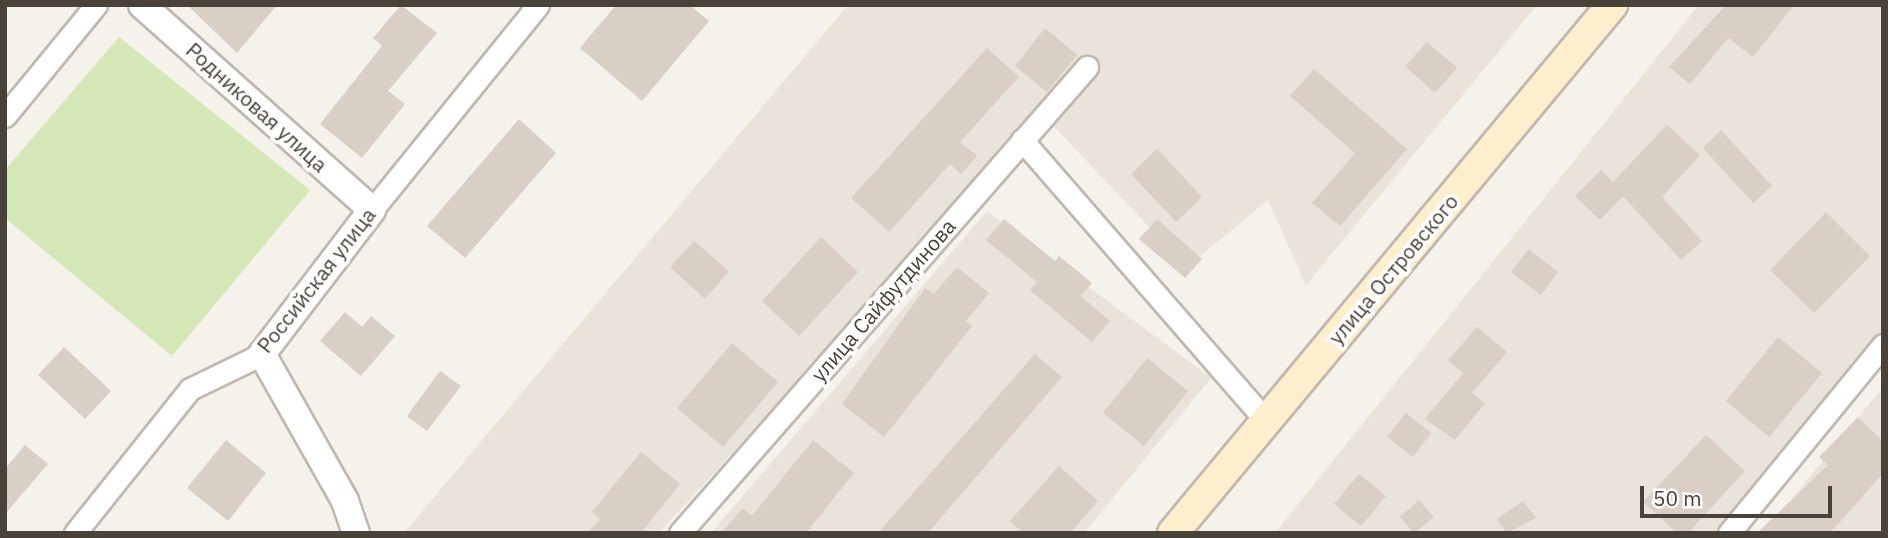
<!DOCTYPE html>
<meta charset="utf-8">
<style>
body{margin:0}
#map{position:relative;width:1888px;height:538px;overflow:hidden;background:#f5f1eb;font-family:"IBM Plex Sans",sans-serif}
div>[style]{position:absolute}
.residential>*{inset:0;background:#e9e3d9}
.green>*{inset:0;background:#d4e7b6}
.building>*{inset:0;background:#d9cfc4}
.roads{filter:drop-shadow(2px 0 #c0b8ae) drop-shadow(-2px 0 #c0b8ae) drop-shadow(0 2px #c0b8ae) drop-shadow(0 -2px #c0b8ae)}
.minor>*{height:21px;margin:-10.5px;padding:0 10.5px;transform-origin:10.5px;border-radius:10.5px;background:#fff}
.tertiary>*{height:26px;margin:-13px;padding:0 13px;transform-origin:13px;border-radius:13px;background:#fff}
.secondary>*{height:30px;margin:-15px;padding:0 15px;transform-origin:15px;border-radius:15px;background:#fdeecd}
span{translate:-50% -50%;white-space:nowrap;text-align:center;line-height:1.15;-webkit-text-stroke:7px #fff;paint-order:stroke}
.street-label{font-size:21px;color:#494239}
.frame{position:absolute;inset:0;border:7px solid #494239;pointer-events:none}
.scale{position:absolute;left:1640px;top:486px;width:192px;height:32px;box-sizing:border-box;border:4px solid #494239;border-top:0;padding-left:9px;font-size:21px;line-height:24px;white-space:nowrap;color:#494239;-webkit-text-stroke:5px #fff;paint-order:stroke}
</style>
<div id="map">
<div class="residential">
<div style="clip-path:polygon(848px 5px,1537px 5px,1306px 285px,1268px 200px,1187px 267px,1042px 114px,659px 533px,404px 533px)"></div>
<div style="clip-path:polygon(1699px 5px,1883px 5px,1883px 328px,1714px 533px,1275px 533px)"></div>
<div style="clip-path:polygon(987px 211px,1211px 378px,1084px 533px,711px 533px)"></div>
<div style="clip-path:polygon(1883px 387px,1883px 533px,1764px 533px)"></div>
</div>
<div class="green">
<div style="clip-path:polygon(119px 37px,310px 190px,172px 356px,5px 218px,5px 170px)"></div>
</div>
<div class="building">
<div style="clip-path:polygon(187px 5px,277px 5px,237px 53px)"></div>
<div style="clip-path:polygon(401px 5px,437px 33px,388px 91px,405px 104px,362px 158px,320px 124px,382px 46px,373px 38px)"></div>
<div style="clip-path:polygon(616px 5px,690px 5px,709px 21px,642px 101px,580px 48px)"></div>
<div style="clip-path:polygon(1726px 5px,1794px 5px,1753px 57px,1728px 38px,1690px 84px,1669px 67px)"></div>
<div style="clip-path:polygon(1045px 28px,1077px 55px,1047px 92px,1015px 66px)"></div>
<div style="clip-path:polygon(1427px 42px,1457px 68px,1435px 93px,1405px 66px)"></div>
<div style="clip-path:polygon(987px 48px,1019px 77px,960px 142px,977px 156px,961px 174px,950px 164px,889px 232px,851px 198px)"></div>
<div style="clip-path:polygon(1314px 69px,1407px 149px,1340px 226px,1312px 203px,1355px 153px,1290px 96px)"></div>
<div style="clip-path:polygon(519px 119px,556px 153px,465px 258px,427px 226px)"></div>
<div style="clip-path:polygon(1667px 125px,1700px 155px,1662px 197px,1702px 241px,1681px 260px,1623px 196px,1600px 220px,1575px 196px,1601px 170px,1613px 182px)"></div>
<div style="clip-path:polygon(1721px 130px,1772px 186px,1753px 203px,1703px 148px)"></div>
<div style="clip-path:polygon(1157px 149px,1202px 197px,1176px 222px,1131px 174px)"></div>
<div style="clip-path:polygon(1826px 212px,1870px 256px,1814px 313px,1770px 270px)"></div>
<div style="clip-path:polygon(1004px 219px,1055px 261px,1059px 256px,1092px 283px,1081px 296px,1110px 321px,1092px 342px,1030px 290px,1037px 282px,986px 240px)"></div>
<div style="clip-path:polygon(1157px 219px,1202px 259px,1185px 278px,1139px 239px)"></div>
<div style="clip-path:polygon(821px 237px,858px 272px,799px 336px,762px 301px)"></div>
<div style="clip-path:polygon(694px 241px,729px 271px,705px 299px,670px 267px)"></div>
<div style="clip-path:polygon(1529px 249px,1558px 272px,1541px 295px,1511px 272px)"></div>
<div style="clip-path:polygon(957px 267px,989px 293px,966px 321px,972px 326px,884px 437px,842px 404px,925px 288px,934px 294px)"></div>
<div style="clip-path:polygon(345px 312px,362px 327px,371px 316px,395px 336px,361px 376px,320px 341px)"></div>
<div style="clip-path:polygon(1477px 327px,1507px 352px,1472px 393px,1485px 403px,1455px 440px,1425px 419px,1463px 373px,1448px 360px)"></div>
<div style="clip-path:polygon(1778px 337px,1822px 373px,1769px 437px,1726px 401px)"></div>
<div style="clip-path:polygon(732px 343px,778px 382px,723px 447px,677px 408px)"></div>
<div style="clip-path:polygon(64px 347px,111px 391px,85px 419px,38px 375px)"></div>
<div style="clip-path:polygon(1035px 354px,1062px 377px,928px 533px,878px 533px)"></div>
<div style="clip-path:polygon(1147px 358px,1188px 391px,1144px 446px,1103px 413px)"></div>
<div style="clip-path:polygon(440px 371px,461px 386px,427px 431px,407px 416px)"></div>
<div style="clip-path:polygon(1406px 413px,1431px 433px,1413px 457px,1387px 437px)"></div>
<div style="clip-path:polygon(1858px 417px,1883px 441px,1883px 473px,1842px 520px,1829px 533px,1757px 533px,1828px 465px,1819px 457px)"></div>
<div style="clip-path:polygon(1706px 435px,1745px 471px,1688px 533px,1677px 533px,1643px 502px)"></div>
<div style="clip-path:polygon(226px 440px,266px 473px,228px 521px,187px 488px)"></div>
<div style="clip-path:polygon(813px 440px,854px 473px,806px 533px,721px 533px,743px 508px,752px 516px)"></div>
<div style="clip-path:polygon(25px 445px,48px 464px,5px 514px,5px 469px)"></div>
<div style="clip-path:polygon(641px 452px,680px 484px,641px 533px,588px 533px,600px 519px,592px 512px)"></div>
<div style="clip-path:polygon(1059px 466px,1098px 501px,1070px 533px,1023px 533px,1010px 521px)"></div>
<div style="clip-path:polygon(1359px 474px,1386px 496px,1361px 526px,1334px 504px)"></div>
<div style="clip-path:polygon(1419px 500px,1434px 517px,1414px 533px,1400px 517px)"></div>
<div style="clip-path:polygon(1523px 501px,1536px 518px,1507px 533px,1497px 519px)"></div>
</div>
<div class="roads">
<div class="minor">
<div style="left:5px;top:116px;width:144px;rotate:-50.7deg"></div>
<div style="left:1022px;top:140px;width:372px;rotate:49deg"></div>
<div style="left:372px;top:210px;width:264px;rotate:-51deg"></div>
<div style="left:75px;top:533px;width:184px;rotate:-51.4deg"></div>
<div style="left:190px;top:389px;width:80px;rotate:-25.9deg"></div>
<div style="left:680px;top:533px;width:619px;rotate:-48.87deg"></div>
<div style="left:1729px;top:533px;width:243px;rotate:-50.7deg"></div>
</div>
<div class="tertiary">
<div style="left:142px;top:5px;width:308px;rotate:41.7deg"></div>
<div style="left:372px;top:210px;width:181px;rotate:127.4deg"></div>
<div style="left:262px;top:354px;width:169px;rotate:60.5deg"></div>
<div style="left:345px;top:501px;width:34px;rotate:71deg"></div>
</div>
<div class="secondary">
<div style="left:1173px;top:533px;width:687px;rotate:-50.26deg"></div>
</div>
</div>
<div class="street-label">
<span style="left:257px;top:107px;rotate:42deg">Родниковая улица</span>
<span style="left:1393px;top:269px;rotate:-50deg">улица Островского</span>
<span style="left:316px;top:280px;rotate:-52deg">Российская улица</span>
<span style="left:883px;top:300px;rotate:-49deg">улица Сайфутдинова</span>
</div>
<div class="frame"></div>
<div class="scale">50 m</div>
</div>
